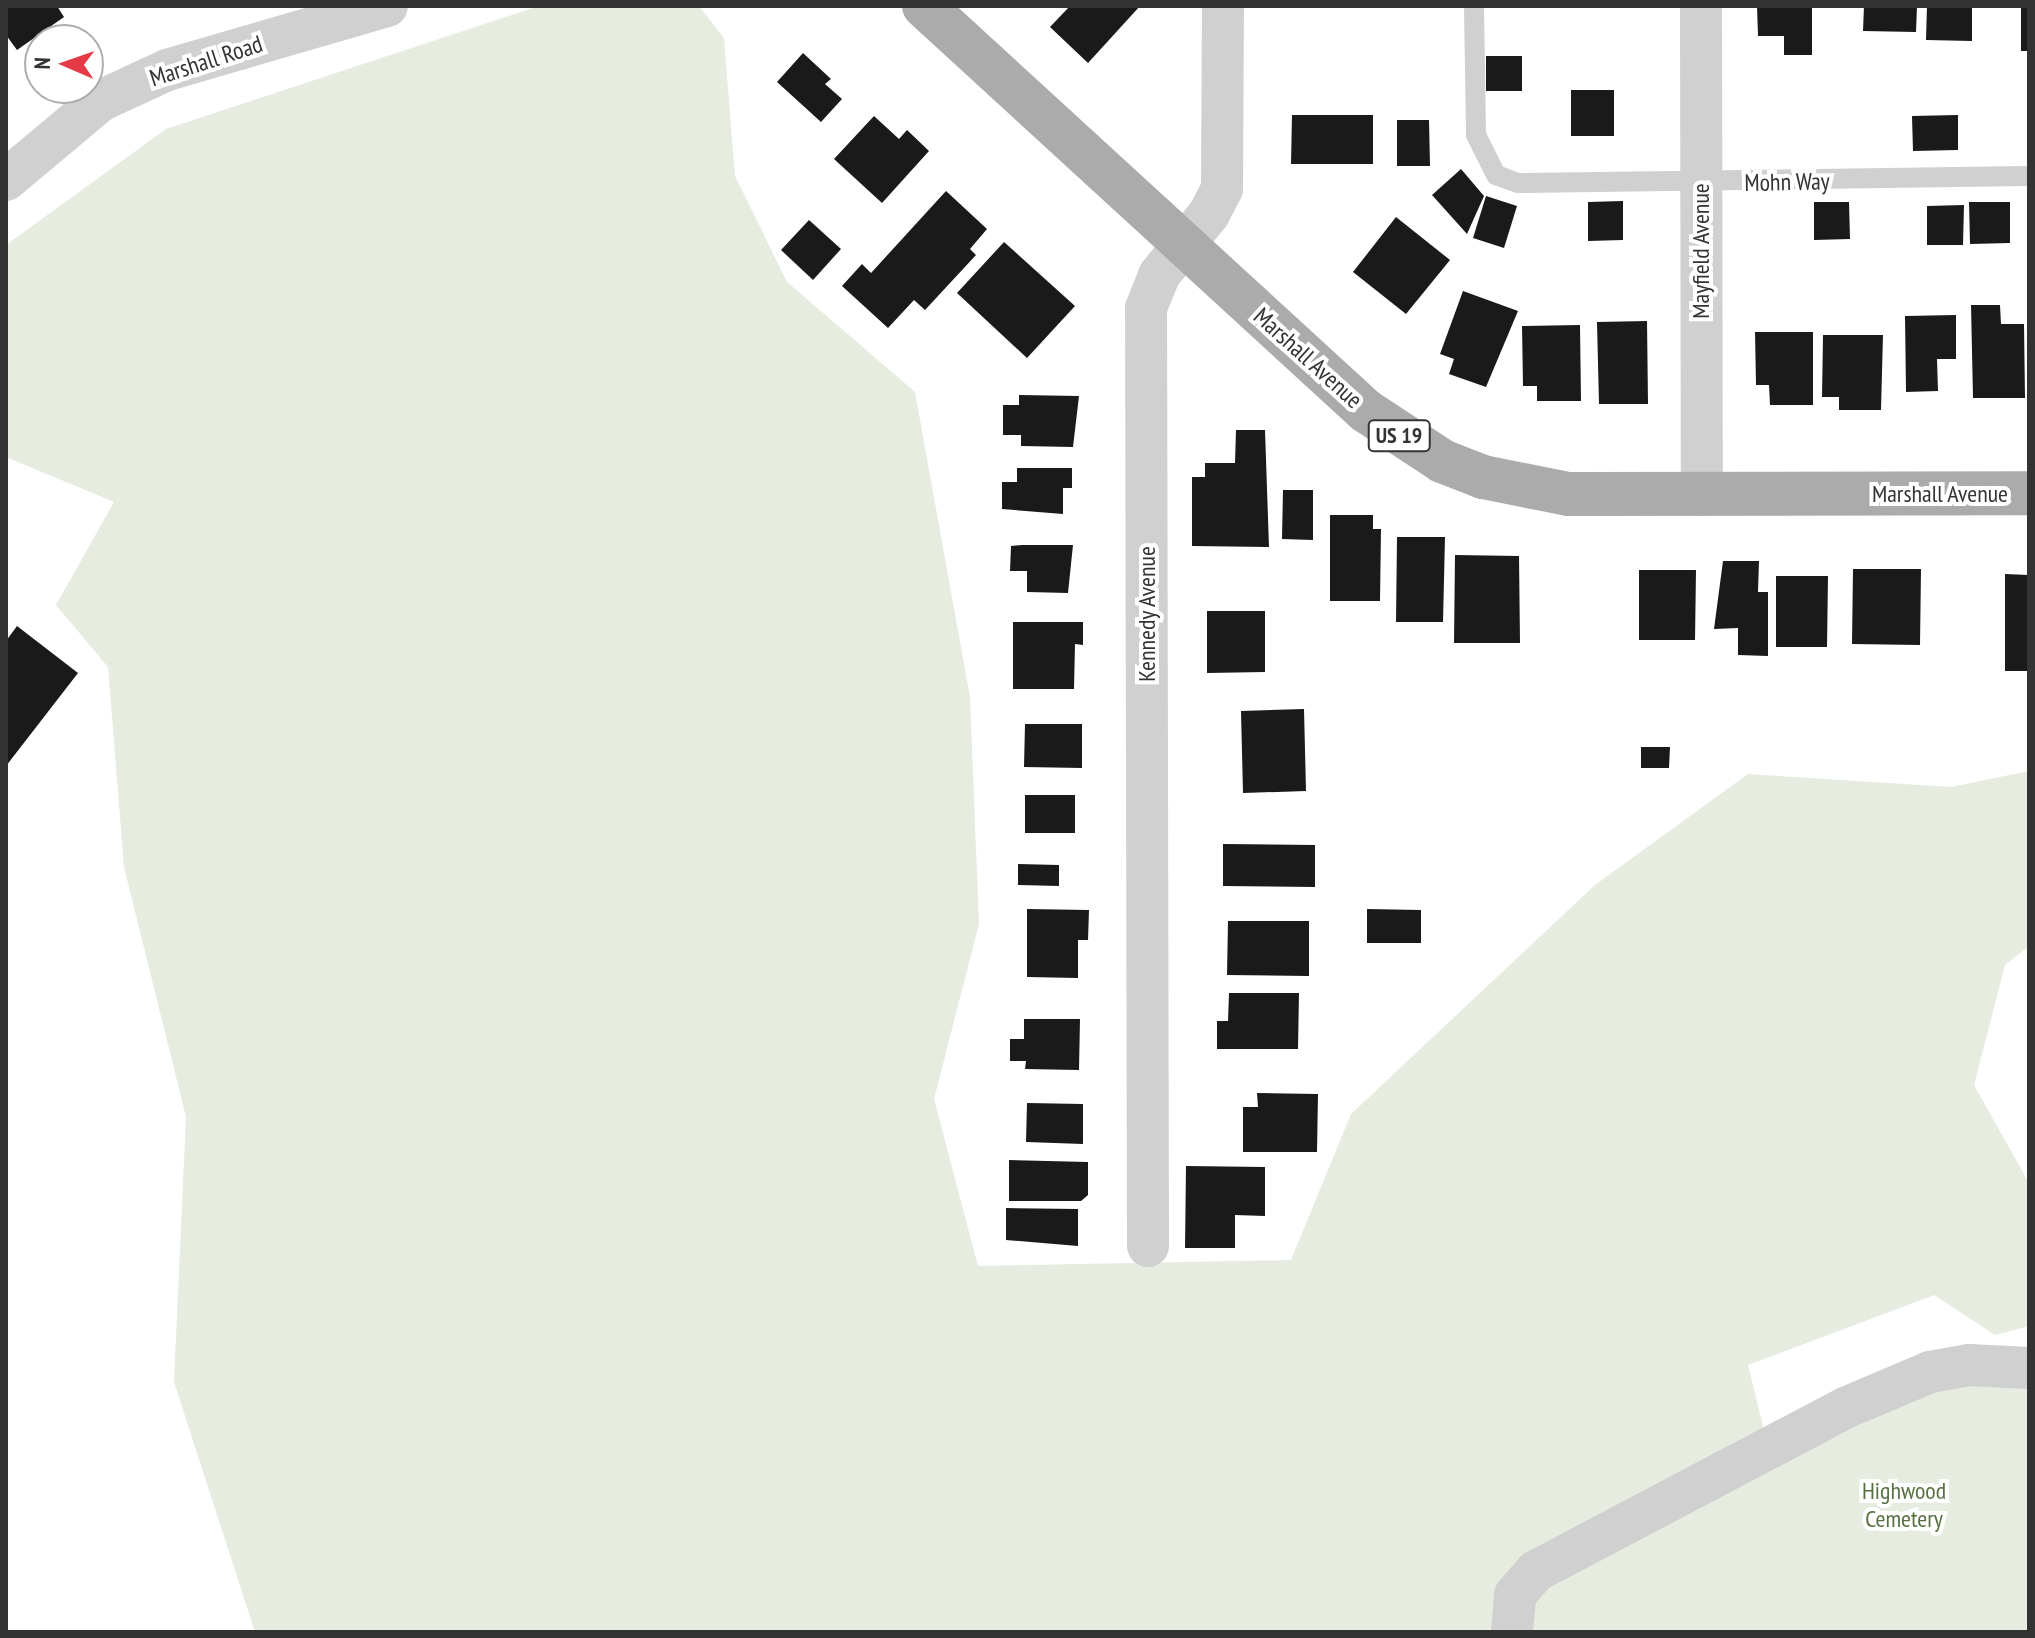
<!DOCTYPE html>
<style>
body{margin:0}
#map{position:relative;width:2035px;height:1638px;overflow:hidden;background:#fff;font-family:"PT Sans Narrow",sans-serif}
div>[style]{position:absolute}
.green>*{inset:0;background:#e6ecdf}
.building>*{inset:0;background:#1a1a1a}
.service>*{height:20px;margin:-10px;padding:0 10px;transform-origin:10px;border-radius:10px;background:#d0d0d0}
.minor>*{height:42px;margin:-21px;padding:0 21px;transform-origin:21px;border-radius:21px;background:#d0d0d0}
.primary>*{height:44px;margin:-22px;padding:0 22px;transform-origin:22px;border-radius:22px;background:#ababab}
span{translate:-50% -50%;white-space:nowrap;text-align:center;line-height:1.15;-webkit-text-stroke:8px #fff;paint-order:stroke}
.shield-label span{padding:2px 6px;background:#fff;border:2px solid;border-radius:6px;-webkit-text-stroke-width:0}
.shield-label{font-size:22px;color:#333;font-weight:700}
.street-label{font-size:24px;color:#333}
.park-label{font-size:24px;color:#56703f}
.frame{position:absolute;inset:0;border:8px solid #333;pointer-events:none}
.north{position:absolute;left:24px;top:24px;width:80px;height:80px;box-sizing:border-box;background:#fff;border:2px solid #adadad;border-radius:50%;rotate:272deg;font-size:22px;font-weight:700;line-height:32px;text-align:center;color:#333}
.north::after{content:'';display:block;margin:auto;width:28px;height:36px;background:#e63946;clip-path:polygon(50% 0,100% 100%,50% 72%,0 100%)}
</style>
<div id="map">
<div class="green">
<div style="clip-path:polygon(539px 6px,699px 6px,724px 38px,735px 176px,787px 282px,915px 392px,970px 697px,979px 924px,934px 1099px,978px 1266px,1291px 1260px,1351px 1114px,1595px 885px,1748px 774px,1951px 787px,2029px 771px,2029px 946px,2005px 965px,1974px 1085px,2029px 1183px,2029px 1326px,1995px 1335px,1934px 1295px,1748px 1365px,1764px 1430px,2029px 1353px,2029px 1632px,255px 1632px,174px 1382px,186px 1117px,124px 867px,108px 667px,56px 605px,114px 502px,6px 457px,6px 245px,166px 129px)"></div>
</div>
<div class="building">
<div style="clip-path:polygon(6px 6px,57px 6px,64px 17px,17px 50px,6px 35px)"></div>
<div style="clip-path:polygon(1070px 6px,1140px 6px,1088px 63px,1050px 27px)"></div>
<div style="clip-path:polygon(1757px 6px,1812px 6px,1812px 55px,1784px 55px,1784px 36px,1758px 36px)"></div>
<div style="clip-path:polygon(1864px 6px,1917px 6px,1916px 32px,1863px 31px)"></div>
<div style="clip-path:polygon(1927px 6px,1972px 6px,1972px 41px,1926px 40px)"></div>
<div style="clip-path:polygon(2021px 6px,2029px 6px,2029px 51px,2021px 51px)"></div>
<div style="clip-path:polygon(803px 53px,831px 79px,825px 84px,842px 99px,821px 122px,777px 82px)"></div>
<div style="clip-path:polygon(1486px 56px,1522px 56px,1522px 91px,1486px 91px)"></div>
<div style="clip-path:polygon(1571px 90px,1614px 90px,1614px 136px,1571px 136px)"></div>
<div style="clip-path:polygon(1292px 115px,1373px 115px,1373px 164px,1291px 164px)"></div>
<div style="clip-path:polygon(1958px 115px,1958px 150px,1913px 151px,1912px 116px)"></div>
<div style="clip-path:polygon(874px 116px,899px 139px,907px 130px,929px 151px,882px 203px,834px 159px)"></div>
<div style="clip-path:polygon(1397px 120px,1429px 120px,1430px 166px,1397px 166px)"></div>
<div style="clip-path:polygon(1461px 169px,1484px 196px,1467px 234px,1432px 195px)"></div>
<div style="clip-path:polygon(946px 191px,987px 229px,970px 249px,976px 255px,925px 310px,914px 300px,888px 328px,842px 286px,862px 264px,871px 273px)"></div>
<div style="clip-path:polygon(1486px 196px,1517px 206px,1504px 248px,1473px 238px)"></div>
<div style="clip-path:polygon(1623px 201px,1623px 240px,1588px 241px,1588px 202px)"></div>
<div style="clip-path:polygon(1814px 202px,1849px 202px,1850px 239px,1814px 240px)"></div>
<div style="clip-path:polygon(1969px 202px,2010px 202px,2010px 243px,1970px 244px)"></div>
<div style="clip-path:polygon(1964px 205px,1963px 245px,1927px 245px,1927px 206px)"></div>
<div style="clip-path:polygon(1396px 217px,1450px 260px,1406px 314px,1353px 272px)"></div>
<div style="clip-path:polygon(809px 220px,841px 249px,813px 280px,781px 250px)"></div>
<div style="clip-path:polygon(1004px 242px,1075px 306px,1027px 358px,957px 293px)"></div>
<div style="clip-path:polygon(1463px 291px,1518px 311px,1486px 387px,1449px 374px,1454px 359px,1440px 354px)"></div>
<div style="clip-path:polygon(1971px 305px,2000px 305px,2001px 324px,2024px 324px,2025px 398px,1973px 398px)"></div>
<div style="clip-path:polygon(1956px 315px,1956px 359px,1937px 359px,1938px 391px,1906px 392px,1905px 316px)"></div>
<div style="clip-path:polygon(1647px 321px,1648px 404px,1599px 404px,1597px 322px)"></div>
<div style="clip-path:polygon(1580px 325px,1581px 401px,1537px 401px,1537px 386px,1523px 386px,1522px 326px)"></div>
<div style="clip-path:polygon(1755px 332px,1813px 332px,1813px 405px,1770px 405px,1769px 385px,1756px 385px)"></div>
<div style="clip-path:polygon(1823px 335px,1883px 335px,1881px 410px,1839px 410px,1839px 397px,1822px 397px)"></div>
<div style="clip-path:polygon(1019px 395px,1079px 396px,1073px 447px,1021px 446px,1021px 435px,1003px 435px,1003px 405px,1019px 405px)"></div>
<div style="clip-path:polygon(1236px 430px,1265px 430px,1269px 547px,1192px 546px,1192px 477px,1205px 477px,1205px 463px,1235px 463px)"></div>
<div style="clip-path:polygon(1017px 468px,1072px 468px,1072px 488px,1063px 488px,1063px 514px,1002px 509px,1002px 482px,1017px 482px)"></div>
<div style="clip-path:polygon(1283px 490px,1313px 490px,1313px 540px,1282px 539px)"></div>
<div style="clip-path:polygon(1330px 515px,1373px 515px,1373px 529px,1381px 529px,1380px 601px,1330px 601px)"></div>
<div style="clip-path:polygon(1397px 537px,1445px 537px,1443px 622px,1396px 622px)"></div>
<div style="clip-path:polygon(1022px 545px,1073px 545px,1068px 593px,1027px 592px,1027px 571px,1010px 571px,1011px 546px)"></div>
<div style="clip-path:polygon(1455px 555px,1519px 556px,1520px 643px,1454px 643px)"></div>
<div style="clip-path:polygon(1723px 561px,1759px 561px,1758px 592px,1768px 592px,1768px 656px,1738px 655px,1738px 628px,1714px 629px)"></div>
<div style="clip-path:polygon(1853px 569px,1921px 569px,1920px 645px,1852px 644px)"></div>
<div style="clip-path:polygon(1639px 570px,1696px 570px,1695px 640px,1639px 640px)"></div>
<div style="clip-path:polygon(2005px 574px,2029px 575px,2029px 671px,2005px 671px)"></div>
<div style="clip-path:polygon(1776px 576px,1828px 576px,1827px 647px,1776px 647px)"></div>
<div style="clip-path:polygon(1207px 611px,1265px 611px,1265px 672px,1207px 673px)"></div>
<div style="clip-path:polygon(1013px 622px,1083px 622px,1083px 645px,1075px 644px,1074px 689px,1013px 689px)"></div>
<div style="clip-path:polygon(17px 626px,78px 673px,6px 766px,6px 641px)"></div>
<div style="clip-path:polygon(1304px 709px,1306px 791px,1243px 793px,1241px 711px)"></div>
<div style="clip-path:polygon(1025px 724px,1082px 724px,1082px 768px,1024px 767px)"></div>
<div style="clip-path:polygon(1641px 747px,1670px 747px,1669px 768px,1641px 768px)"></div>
<div style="clip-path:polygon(1025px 795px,1075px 795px,1075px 833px,1025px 833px)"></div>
<div style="clip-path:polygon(1223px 844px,1315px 845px,1315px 887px,1223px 886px)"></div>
<div style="clip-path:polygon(1018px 864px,1059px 865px,1059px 886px,1018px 885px)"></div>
<div style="clip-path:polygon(1027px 909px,1089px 910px,1088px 940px,1078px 940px,1078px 978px,1027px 977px)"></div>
<div style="clip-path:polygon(1367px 909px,1421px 910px,1421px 943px,1367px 943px)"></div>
<div style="clip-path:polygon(1228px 921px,1309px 921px,1309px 976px,1227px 975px)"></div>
<div style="clip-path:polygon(1229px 993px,1299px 993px,1298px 1049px,1217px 1049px,1217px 1021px,1228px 1021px)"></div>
<div style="clip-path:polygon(1024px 1019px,1080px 1019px,1079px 1070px,1025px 1069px,1026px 1061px,1010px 1061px,1010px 1039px,1024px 1039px)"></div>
<div style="clip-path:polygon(1257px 1093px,1318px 1094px,1317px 1152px,1243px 1152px,1243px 1107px,1258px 1107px)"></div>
<div style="clip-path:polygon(1027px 1103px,1083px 1104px,1083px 1144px,1026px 1142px)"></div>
<div style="clip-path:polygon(1009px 1160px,1088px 1162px,1088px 1195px,1081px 1201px,1009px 1201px)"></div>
<div style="clip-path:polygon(1186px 1166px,1265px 1167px,1265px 1216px,1235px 1215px,1235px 1248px,1185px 1248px)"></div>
<div style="clip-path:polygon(1006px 1208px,1078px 1209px,1078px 1246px,1006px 1240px)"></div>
</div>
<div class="service">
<div style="left:1474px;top:6px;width:129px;rotate:89.1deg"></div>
<div style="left:1476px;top:135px;width:45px;rotate:63.4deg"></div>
<div style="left:1496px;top:175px;width:23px;rotate:20deg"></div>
<div style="left:1518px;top:183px;width:511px;rotate:-0.78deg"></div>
</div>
<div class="minor">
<div style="left:1701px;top:6px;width:489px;rotate:89.9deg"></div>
<div style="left:6px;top:180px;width:123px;rotate:-40deg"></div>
<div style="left:100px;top:101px;width:74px;rotate:-24.8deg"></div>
<div style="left:167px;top:70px;width:229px;rotate:-16.2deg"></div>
<div style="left:1148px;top:1246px;width:938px;rotate:-90.12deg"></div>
<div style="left:1146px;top:308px;width:35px;rotate:-68deg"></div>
<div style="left:1159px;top:275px;width:79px;rotate:-50.7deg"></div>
<div style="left:1209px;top:214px;width:28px;rotate:-63deg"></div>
<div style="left:1222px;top:189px;width:183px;rotate:-89.7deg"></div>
<div style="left:1512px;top:1632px;width:37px;rotate:-85deg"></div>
<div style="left:1515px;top:1595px;width:32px;rotate:-49deg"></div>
<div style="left:1536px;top:1571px;width:349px;rotate:-27.8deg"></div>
<div style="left:1845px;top:1408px;width:92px;rotate:-23deg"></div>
<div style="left:1930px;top:1372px;width:40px;rotate:-10deg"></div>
<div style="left:1969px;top:1365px;width:60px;rotate:2.9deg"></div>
</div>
<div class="primary">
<div style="left:924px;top:6px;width:599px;rotate:42.5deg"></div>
<div style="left:1366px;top:411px;width:91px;rotate:33.3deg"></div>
<div style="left:1442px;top:461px;width:44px;rotate:21.3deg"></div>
<div style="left:1483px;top:477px;width:87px;rotate:11.3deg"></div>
<div style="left:1568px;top:494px;width:461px;rotate:-0.1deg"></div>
</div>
<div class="shield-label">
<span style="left:1399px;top:436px">US 19</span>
</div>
<div class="street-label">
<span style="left:206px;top:61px;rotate:-18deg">Marshall Road</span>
<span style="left:1787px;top:182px;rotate:-1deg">Mohn Way</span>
<span style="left:1701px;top:251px;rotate:-90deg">Mayfield Avenue</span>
<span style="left:1308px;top:358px;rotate:42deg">Marshall Avenue</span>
<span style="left:1940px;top:494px">Marshall Avenue</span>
<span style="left:1147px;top:614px;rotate:-90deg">Kennedy Avenue</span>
</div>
<div class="park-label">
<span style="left:1904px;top:1505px">Highwood<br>Cemetery</span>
</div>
<div class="frame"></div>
<div class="north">N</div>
</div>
